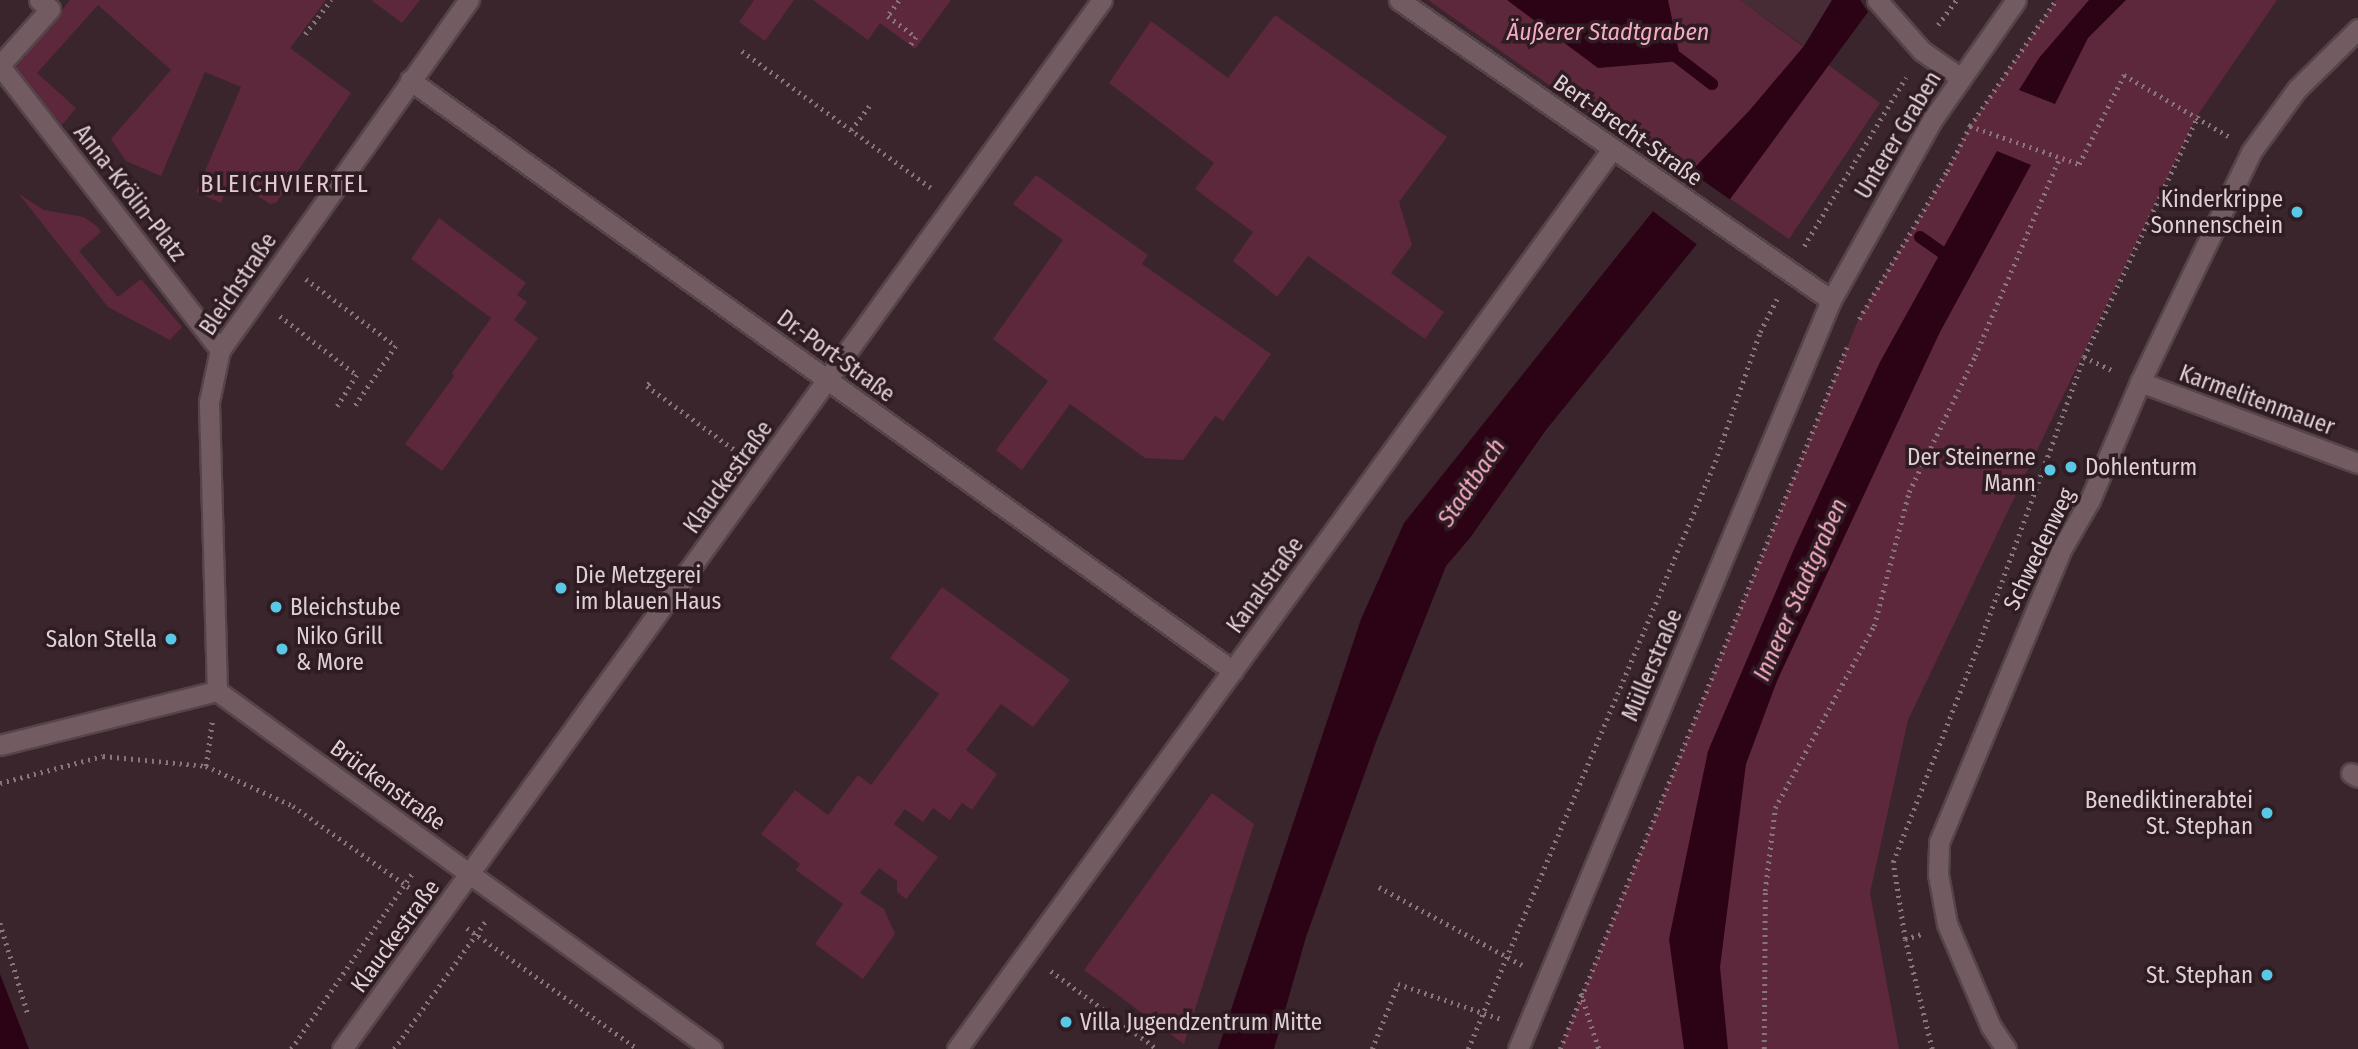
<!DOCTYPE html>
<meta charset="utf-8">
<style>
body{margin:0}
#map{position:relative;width:2358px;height:1049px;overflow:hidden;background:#3a252c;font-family:"Fira Sans Condensed",sans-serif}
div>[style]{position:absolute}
.built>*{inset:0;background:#472c36}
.green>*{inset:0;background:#5d273c}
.water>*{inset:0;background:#2c0315}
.pier>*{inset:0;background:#3a252c}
.stream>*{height:12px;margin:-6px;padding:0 6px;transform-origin:6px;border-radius:6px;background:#2c0315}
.path>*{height:4.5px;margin-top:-2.25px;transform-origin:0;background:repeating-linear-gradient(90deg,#87767b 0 2px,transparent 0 7px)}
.roads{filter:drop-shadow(2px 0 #55444a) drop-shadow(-2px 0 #55444a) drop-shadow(0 2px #55444a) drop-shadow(0 -2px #55444a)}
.service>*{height:19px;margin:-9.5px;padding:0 9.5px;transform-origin:9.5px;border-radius:9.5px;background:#735b62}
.minor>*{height:19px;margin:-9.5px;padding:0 9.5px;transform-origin:9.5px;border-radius:9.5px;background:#735b62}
.tertiary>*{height:19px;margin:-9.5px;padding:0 9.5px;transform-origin:9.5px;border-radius:9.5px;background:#735b62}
.dots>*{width:19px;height:19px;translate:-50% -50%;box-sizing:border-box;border:4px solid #2f1c22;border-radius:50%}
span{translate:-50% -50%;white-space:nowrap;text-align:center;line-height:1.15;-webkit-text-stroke:7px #2f1c22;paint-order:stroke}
.street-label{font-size:23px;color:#ded0d4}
.poi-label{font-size:23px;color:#ded0d4}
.right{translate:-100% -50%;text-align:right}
.left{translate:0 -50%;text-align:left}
.water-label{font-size:24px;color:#f4acc4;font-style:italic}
.neighbourhood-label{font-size:24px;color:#e5c9d2;letter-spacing:2px}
</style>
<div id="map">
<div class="built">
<div style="clip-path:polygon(1740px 0,1832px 0,1804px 46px)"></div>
</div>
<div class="green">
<div style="clip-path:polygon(70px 0,326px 0,290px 48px,351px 93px,276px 203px,270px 204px,230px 177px,221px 203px,196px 192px,241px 87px,205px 72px,161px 176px,126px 161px,111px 139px,171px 70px,98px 5px,37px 73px,76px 108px,62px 125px,15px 69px)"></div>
<div style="clip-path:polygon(371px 0,420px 0,402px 23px)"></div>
<div style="clip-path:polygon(754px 0,794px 0,765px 41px,739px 22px)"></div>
<div style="clip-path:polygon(813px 0,951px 0,915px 49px,880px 23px,868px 40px)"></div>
<div style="clip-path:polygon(1428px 0,1740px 0,1880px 103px,1789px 239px,1672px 159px,1622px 136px)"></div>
<div style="clip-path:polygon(2056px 0,2277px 0,2197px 116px,1908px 720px,1870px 893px,1899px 1049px,1560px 1049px,1859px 318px,1947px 171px,1970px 126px)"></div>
<div style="clip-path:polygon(1275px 15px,1447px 137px,1399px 202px,1412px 245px,1391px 273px,1444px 312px,1425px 339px,1308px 256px,1277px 297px,1233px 261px,1253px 232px,1195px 189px,1214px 163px,1109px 83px,1151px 21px,1228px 78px)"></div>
<div style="clip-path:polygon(1036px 175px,1148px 255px,1142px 264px,1271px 354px,1223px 421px,1215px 416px,1183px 460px,1145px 458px,1070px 404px,1022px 470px,996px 450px,1048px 381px,993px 339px,1063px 240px,1013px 204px)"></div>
<div style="clip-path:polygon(19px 194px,44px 210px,84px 217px,98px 227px,101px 232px,79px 251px,118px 297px,141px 279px,182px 327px,170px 340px,108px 307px)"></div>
<div style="clip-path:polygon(439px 218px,526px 283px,517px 295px,527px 302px,514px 320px,538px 338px,442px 471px,405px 444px,454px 376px,452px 373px,491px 318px,411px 259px)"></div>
<div style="clip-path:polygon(942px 587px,1070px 680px,1033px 727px,1001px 704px,966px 750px,997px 774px,972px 810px,962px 803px,950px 820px,933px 808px,923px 822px,905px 809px,894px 824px,938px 857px,906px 899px,897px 892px,897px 881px,879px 868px,860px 893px,884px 909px,895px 934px,863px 979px,815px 944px,843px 904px,796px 870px,800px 864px,761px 834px,795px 790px,828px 815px,858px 775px,871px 785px,939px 694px,890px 658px)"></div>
<div style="clip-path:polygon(1212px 793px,1254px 824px,1184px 1044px,1084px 970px)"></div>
</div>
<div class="water">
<div style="clip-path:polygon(1507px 0,1668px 0,1681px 61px,1598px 68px)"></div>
<div style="clip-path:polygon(1832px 0,1860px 0,1868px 12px,1697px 244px,1546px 430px,1470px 538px,1446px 566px,1376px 742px,1306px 937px,1274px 1049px,1218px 1049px,1361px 619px,1404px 523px,1653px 211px,1749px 111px,1804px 46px)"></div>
<div style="clip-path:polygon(2089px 0,2126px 0,2088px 38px,2055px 104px,2019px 90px,2039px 58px)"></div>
<div style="clip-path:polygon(1997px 151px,2031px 165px,1940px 332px,1777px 681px,1746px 764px,1720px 967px,1728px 1049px,1684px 1049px,1669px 939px,1708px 751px,1794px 549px,1880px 362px)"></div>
<div style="clip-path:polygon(0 974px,29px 1049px,0 1049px)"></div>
</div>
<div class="pier">
<div style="clip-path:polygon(1688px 170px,1732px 201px,1699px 246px,1650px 209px)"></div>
</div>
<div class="stream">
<div style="left:1670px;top:52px;width:53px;rotate:37.3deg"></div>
<div style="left:1920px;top:237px;width:42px;rotate:35.2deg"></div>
</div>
<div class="path">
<div style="left:899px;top:1px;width:19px;rotate:126deg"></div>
<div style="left:888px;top:16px;width:35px;rotate:37deg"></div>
<div style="left:916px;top:37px;width:9px;rotate:122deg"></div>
<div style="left:1938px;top:25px;width:31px;rotate:-54deg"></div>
<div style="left:305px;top:34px;width:43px;rotate:-52.6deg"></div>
<div style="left:742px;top:51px;width:233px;rotate:35.9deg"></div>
<div style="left:1970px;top:126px;width:115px;rotate:19.2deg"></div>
<div style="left:2079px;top:164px;width:100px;rotate:-63.2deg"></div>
<div style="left:2124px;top:75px;width:121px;rotate:30.4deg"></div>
<div style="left:851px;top:130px;width:34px;rotate:-53deg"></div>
<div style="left:1804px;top:246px;width:197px;rotate:-58.9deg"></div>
<div style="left:306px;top:279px;width:112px;rotate:36.7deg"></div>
<div style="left:396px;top:346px;width:76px;rotate:124.3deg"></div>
<div style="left:280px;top:316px;width:97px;rotate:37.5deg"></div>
<div style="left:357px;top:375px;width:38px;rotate:122deg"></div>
<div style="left:1859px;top:319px;width:172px;rotate:-59.3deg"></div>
<div style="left:1947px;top:171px;width:51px;rotate:-62.9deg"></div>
<div style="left:1970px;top:126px;width:153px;rotate:-55.7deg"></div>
<div style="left:2084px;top:357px;width:33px;rotate:25deg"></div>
<div style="left:650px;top:383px;width:4px;rotate:135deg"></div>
<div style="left:647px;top:386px;width:114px;rotate:36.1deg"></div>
<div style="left:206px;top:766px;width:44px;rotate:-82.2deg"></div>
<div style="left:0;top:783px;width:106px;rotate:-14.7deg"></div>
<div style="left:103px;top:756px;width:103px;rotate:5.5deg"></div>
<div style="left:206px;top:766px;width:96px;rotate:24.7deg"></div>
<div style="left:293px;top:806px;width:155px;rotate:35deg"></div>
<div style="left:1379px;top:887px;width:163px;rotate:28.6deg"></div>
<div style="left:0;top:923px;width:95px;rotate:72.9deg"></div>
<div style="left:467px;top:928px;width:209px;rotate:35.3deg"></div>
<div style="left:1905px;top:939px;width:17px;rotate:-17deg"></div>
<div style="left:1051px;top:971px;width:132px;rotate:36.3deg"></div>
<div style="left:1581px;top:993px;width:59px;rotate:72.2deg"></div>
<div style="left:291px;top:1049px;width:216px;rotate:-55.4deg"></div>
<div style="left:394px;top:1049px;width:156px;rotate:-54.4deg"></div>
<div style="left:1372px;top:1049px;width:70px;rotate:-68.2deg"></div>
<div style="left:1398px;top:984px;width:109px;rotate:18.8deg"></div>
<div style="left:1468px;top:1049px;width:637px;rotate:-67.18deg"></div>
<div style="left:1715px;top:462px;width:138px;rotate:-70.9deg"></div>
<div style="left:1760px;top:332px;width:38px;rotate:-63deg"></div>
<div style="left:1560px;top:1049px;width:758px;rotate:-67.76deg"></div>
<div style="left:1764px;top:1049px;width:158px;rotate:-89.6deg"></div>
<div style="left:1765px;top:891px;width:84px;rotate:-83.1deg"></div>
<div style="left:1775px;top:808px;width:207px;rotate:-61.5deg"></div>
<div style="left:1874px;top:626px;width:138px;rotate:-75.4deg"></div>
<div style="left:1909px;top:492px;width:151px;rotate:-64.1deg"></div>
<div style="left:1975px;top:356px;width:216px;rotate:-66.9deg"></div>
<div style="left:1932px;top:1049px;width:113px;rotate:-103.8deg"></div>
<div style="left:1905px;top:939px;width:78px;rotate:-98.9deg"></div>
<div style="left:1893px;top:862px;width:238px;rotate:-68.5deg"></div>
<div style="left:1980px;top:641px;width:302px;rotate:-69.9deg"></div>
<div style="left:2084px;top:357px;width:267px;rotate:-64.7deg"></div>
</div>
<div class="roads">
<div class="service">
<div style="left:1877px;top:0;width:68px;rotate:48.6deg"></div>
<div style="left:1922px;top:51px;width:47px;rotate:34.7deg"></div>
<div style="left:2351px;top:773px;width:8px;rotate:30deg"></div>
</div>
<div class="minor">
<div style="left:1399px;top:0;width:526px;rotate:34.78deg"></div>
<div style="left:0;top:65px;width:75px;rotate:-48.2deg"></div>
<div style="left:50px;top:9px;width:14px;rotate:-141deg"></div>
<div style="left:0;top:66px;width:359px;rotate:52.2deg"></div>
<div style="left:410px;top:80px;width:1013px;rotate:35.68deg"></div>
<div style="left:2140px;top:382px;width:233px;rotate:20.4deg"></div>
<div style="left:217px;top:691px;width:289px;rotate:-91.6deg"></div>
<div style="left:209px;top:402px;width:53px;rotate:-78.1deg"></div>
<div style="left:220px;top:350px;width:430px;rotate:-54.6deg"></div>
<div style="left:217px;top:691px;width:611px;rotate:35.88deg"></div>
<div style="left:0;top:745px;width:224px;rotate:-14deg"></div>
<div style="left:342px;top:1049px;width:1295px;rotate:-54.08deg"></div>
<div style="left:957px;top:1049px;width:1113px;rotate:-53.95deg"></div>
<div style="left:2006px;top:1049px;width:27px;rotate:-124deg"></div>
<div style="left:1991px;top:1027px;width:112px;rotate:-113.1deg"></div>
<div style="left:1947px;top:924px;width:51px;rotate:-100.2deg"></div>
<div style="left:1938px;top:874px;width:32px;rotate:-88deg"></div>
<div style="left:1939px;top:842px;width:316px;rotate:-67.3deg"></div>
<div style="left:2061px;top:550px;width:58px;rotate:-59.9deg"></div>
<div style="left:2090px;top:500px;width:128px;rotate:-67deg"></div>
<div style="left:2140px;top:382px;width:255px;rotate:-64.2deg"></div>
<div style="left:2251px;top:152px;width:78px;rotate:-53.9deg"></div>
<div style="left:2297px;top:89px;width:86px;rotate:-44.5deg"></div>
</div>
<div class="tertiary">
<div style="left:1518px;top:1049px;width:812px;rotate:-67.32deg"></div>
<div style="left:1831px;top:300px;width:206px;rotate:-60.7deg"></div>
<div style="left:1932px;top:120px;width:146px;rotate:-55deg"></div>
</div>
</div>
<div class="dots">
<div style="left:2297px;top:212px;background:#59c8e4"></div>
<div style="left:2071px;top:467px;background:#59c8e4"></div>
<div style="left:2050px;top:470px;background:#59c8e4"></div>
<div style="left:561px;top:588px;background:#59c8e4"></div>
<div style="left:276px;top:607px;background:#59c8e4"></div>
<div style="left:171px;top:639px;background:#59c8e4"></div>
<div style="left:282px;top:649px;background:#59c8e4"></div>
<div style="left:2267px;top:813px;background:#59c8e4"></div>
<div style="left:2267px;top:975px;background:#59c8e4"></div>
<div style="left:1066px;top:1022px;background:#59c8e4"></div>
</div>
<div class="street-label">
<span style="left:1628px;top:130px;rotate:35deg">Bert-Brecht-Straße</span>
<span style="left:1898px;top:135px;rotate:-59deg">Unterer Graben</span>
<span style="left:130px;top:193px;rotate:52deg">Anna-Krölin-Platz</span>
<span style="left:238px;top:284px;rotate:-56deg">Bleichstraße</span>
<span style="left:836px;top:356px;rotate:36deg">Dr.-Port-Straße</span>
<span style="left:2257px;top:400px;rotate:20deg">Karmelitenmauer</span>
<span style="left:728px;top:477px;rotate:-54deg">Klauckestraße</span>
<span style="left:2039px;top:549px;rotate:-64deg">Schwedenweg</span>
<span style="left:1265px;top:585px;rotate:-54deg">Kanalstraße</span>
<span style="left:1652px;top:665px;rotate:-67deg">Müllerstraße</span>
<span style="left:388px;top:785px;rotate:36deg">Brückenstraße</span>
<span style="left:395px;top:936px;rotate:-54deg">Klauckestraße</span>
</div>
<div class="poi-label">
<span class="right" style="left:2283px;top:212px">Kinderkrippe<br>Sonnenschein</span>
<span class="right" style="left:2036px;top:470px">Der Steinerne<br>Mann</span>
<span class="left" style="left:2085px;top:467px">Dohlenturm</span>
<span class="left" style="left:575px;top:588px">Die Metzgerei<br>im blauen Haus</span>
<span class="left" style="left:290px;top:607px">Bleichstube</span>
<span class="left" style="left:296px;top:649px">Niko Grill<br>&amp; More</span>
<span class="right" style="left:157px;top:639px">Salon Stella</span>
<span class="right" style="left:2253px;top:813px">Benediktinerabtei<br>St. Stephan</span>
<span class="right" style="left:2253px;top:975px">St. Stephan</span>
<span class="left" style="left:1080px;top:1022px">Villa Jugendzentrum Mitte</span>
</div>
<div class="water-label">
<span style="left:1608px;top:33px">Äußerer Stadtgraben</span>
<span style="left:1472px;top:483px;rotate:-56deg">Stadtbach</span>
<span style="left:1801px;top:590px;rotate:-66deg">Innerer Stadtgraben</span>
</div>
<div class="neighbourhood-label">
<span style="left:285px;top:185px">BLEICHVIERTEL</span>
</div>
</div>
